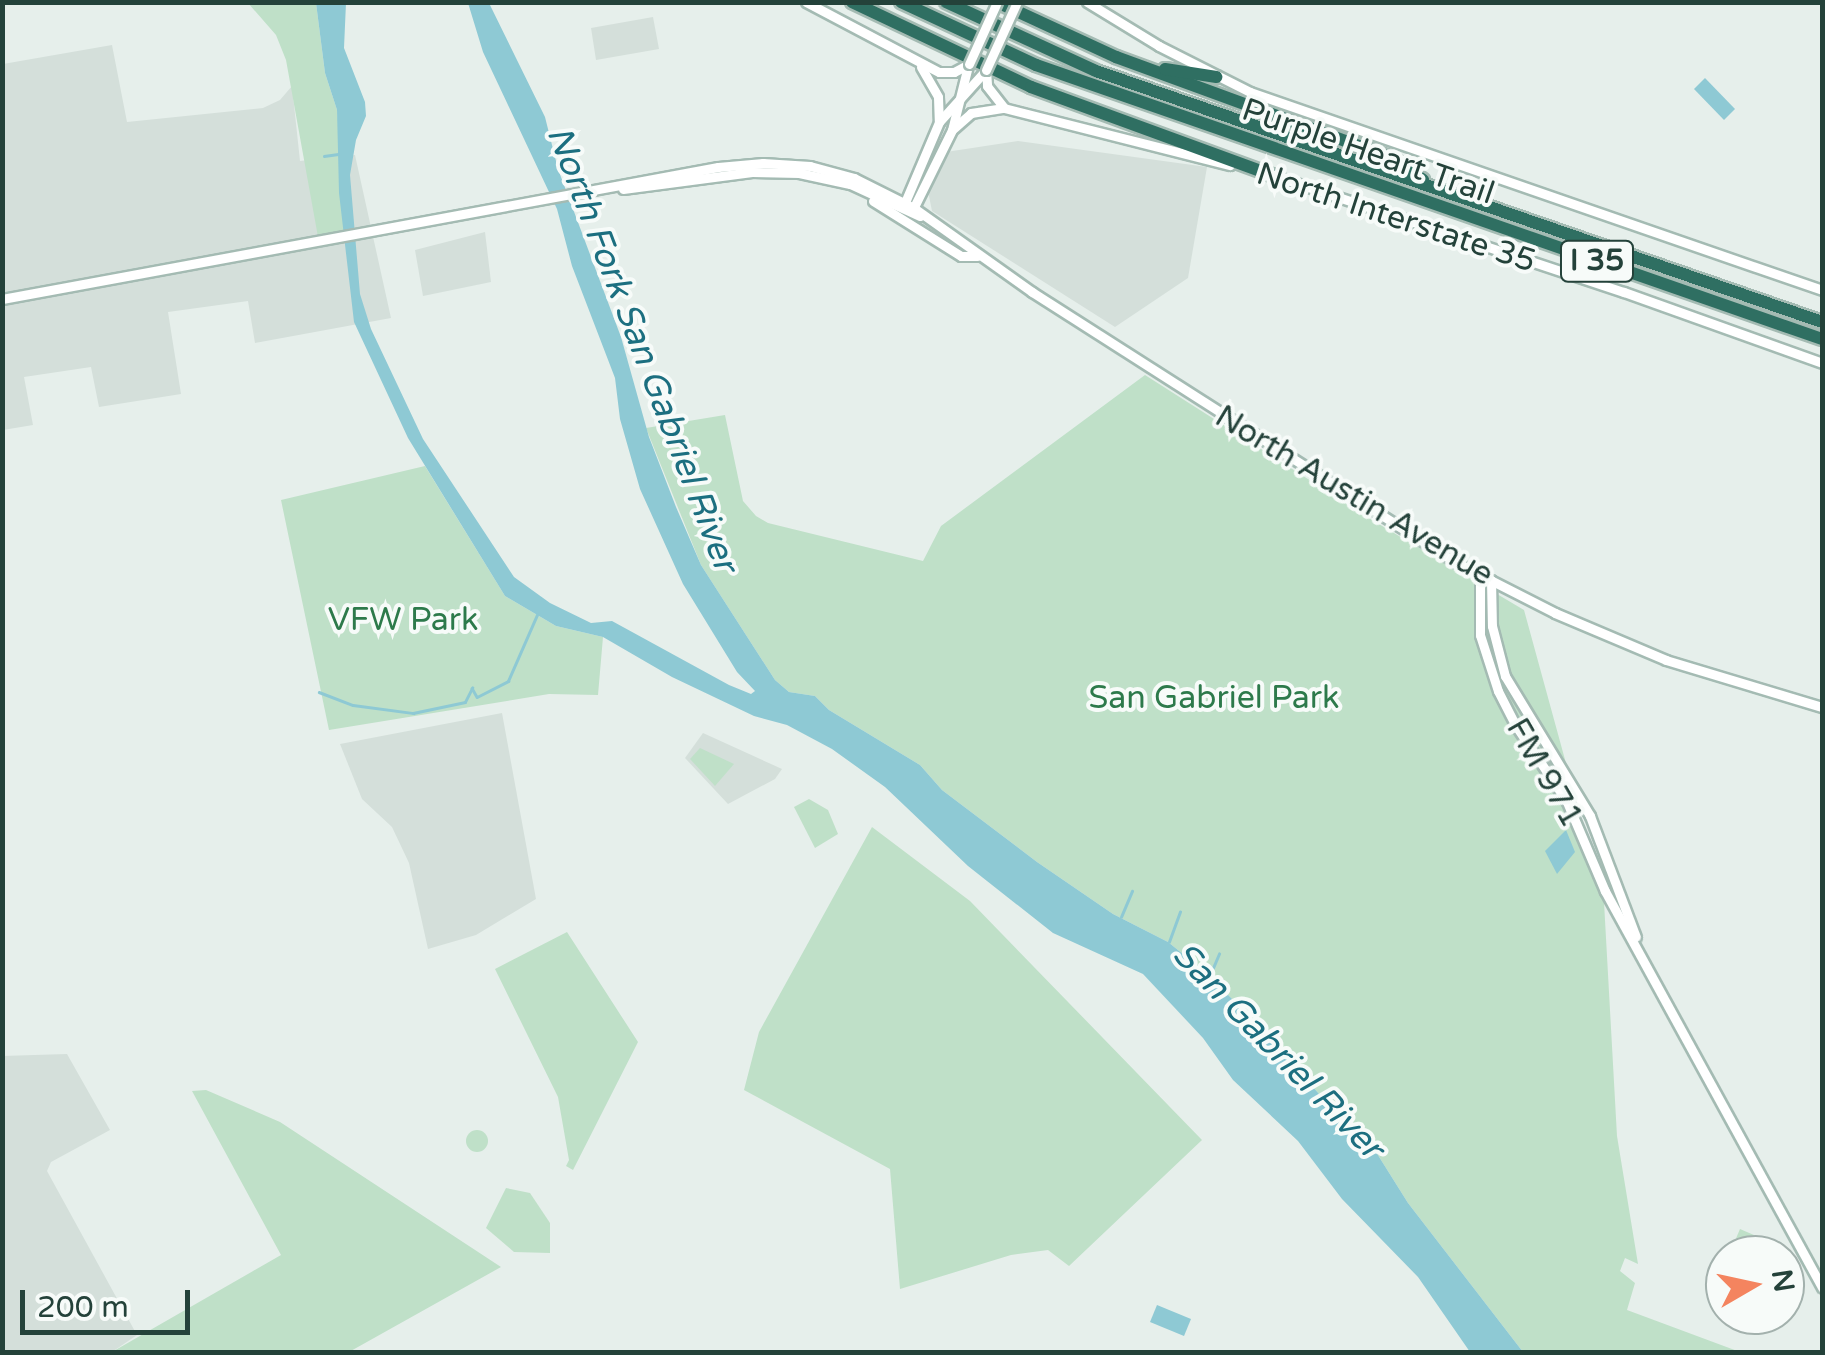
<!DOCTYPE html>
<style>
body{margin:0}
#map{position:relative;width:1825px;height:1355px;overflow:hidden;background:#e6efeb;font-family:"Varela Round",sans-serif}
div>[style]{position:absolute}
.built>*{inset:0;background:#d4dfda}
.green>*{inset:0;background:#bfe0c8}
.round{border-radius:50%}
.water>*{inset:0;background:#8ec9d4}
.stream>*{height:2.5px;margin:-1.25px;padding:0 1.25px;transform-origin:1.25px;border-radius:1.25px;background:#8ec9d4}
.roads{filter:drop-shadow(2px 0 #a4bbb3) drop-shadow(-2px 0 #a4bbb3) drop-shadow(0 2px #a4bbb3) drop-shadow(0 -2px #a4bbb3)}
.secondary>*{height:9px;margin:-4.5px;padding:0 4.5px;transform-origin:4.5px;border-radius:4.5px;background:#fff}
.highway>*{height:12px;margin:-6px;padding:0 6px;transform-origin:6px;border-radius:6px;background:#2f6f62}
.bridges{filter:drop-shadow(2px 0 #a4bbb3) drop-shadow(-2px 0 #a4bbb3) drop-shadow(0 2px #a4bbb3) drop-shadow(0 -2px #a4bbb3)}
.secondary-bridge>*{height:9px;margin:-4.5px;padding:0 4.5px;transform-origin:4.5px;border-radius:4.5px;background:#fff}
span{translate:-50% -50%;white-space:nowrap;text-align:center;line-height:1.15;-webkit-text-stroke:8px #f7fbf9;paint-order:stroke}
.shield-label span{padding:2px 8px;background:#f7fbf9;border:2px solid;border-radius:8px;-webkit-text-stroke-width:0}
.shield-label{font-size:30px;color:#24423a;font-weight:700}
.street-label{font-size:32px;color:#24423a}
.park-label{font-size:32px;color:#2d7a4b}
.water-label{font-size:35px;color:#1c6f80;font-style:italic}
.frame{position:absolute;inset:0;border:5px solid #24423a;pointer-events:none}
.north{position:absolute;left:1705px;top:1235px;width:100px;height:100px;box-sizing:border-box;background:#f7fbf9;border:2px solid #a3b1ad;border-radius:50%;rotate:81deg;font-size:28px;font-weight:700;line-height:40px;text-align:center;color:#24423a}
.north::after{content:'';display:block;margin:auto;width:35px;height:45px;background:#f4845f;clip-path:polygon(50% 0,100% 100%,50% 72%,0 100%)}
.scale{position:absolute;left:20px;top:1290px;width:170px;height:45px;box-sizing:border-box;border:5px solid #24423a;border-top:0;padding-left:12px;font-size:30px;line-height:35px;white-space:nowrap;color:#24423a;-webkit-text-stroke:8px #f7fbf9;paint-order:stroke}
</style>
<div id="map">
<div class="built">
<div style="clip-path:polygon(653px 17px,659px 49px,596px 60px,591px 28px)"></div>
<div style="clip-path:polygon(112px 45px,127px 122px,263px 108px,280px 100px,292px 86px,300px 161px,355px 155px,391px 318px,255px 343px,248px 301px,168px 312px,181px 394px,99px 407px,91px 367px,24px 377px,33px 425px,3px 430px,3px 64px)"></div>
<div style="clip-path:polygon(1018px 141px,1207px 167px,1188px 278px,1115px 327px,932px 211px,928px 191px,946px 152px)"></div>
<div style="clip-path:polygon(485px 232px,491px 282px,423px 296px,415px 250px)"></div>
<div style="clip-path:polygon(502px 713px,536px 899px,476px 935px,428px 949px,409px 863px,392px 827px,362px 799px,340px 744px)"></div>
<div style="clip-path:polygon(703px 733px,782px 769px,775px 779px,728px 804px,685px 758px)"></div>
<div style="clip-path:polygon(67px 1054px,110px 1130px,51px 1162px,47px 1171px,137px 1335px,112px 1352px,3px 1352px,2px 1056px)"></div>
</div>
<div class="green">
<div style="clip-path:polygon(248px 3px,316px 3px,325px 73px,337px 110px,350px 229px,318px 237px,286px 60px,276px 35px)"></div>
<div style="clip-path:polygon(1145px 375px,1372px 520px,1524px 610px,1604px 902px,1617px 1136px,1638px 1264px,1625px 1258px,1620px 1271px,1635px 1283px,1627px 1310px,1740px 1352px,1523px 1352px,1408px 1203px,1376px 1152px,1361px 1143px,1283px 1052px,1209px 975px,1168px 942px,1113px 914px,1037px 862px,942px 790px,920px 765px,829px 710px,815px 696px,789px 692px,775px 680px,701px 565px,646px 428px,725px 415px,743px 501px,756px 516px,768px 523px,923px 561px,941px 526px)"></div>
<div style="clip-path:polygon(425px 466px,505px 596px,556px 626px,603px 637px,598px 695px,549px 694px,329px 730px,281px 500px)"></div>
<div style="clip-path:polygon(700px 748px,734px 764px,715px 786px,690px 759px)"></div>
<div style="clip-path:polygon(809px 799px,828px 810px,838px 834px,815px 848px,794px 807px)"></div>
<div style="clip-path:polygon(872px 827px,970px 901px,1202px 1140px,1069px 1266px,1048px 1250px,1011px 1255px,900px 1289px,890px 1169px,744px 1090px,759px 1032px)"></div>
<div style="clip-path:polygon(567px 932px,638px 1042px,573px 1170px,566px 1166px,569px 1160px,558px 1097px,495px 969px)"></div>
<div style="clip-path:polygon(206px 1090px,280px 1122px,501px 1267px,349px 1352px,112px 1352px,281px 1255px,192px 1091px)"></div>
<div class="round" style="left:466px;top:1130px;width:22px;height:22px"></div>
<div style="clip-path:polygon(506px 1188px,530px 1193px,550px 1223px,550px 1253px,514px 1252px,486px 1228px)"></div>
<div style="clip-path:polygon(1740px 1229px,1782px 1247px,1779px 1255px,1729px 1255px)"></div>
</div>
<div class="water">
<div style="clip-path:polygon(316px 3px,346px 3px,344px 48px,365px 102px,366px 116px,356px 140px,350px 175px,360px 294px,371px 329px,423px 439px,514px 577px,550px 603px,591px 623px,612px 621px,729px 685px,751px 694px,755px 691px,737px 672px,683px 584px,640px 489px,620px 419px,615px 378px,572px 266px,557px 209px,483px 52px,468px 3px,489px 3px,545px 117px,558px 169px,621px 337px,649px 437px,676px 507px,701px 565px,775px 680px,789px 692px,815px 696px,829px 710px,920px 765px,942px 790px,1037px 862px,1113px 914px,1168px 942px,1209px 975px,1283px 1052px,1361px 1143px,1376px 1152px,1408px 1203px,1523px 1352px,1470px 1352px,1418px 1277px,1342px 1199px,1298px 1141px,1233px 1080px,1203px 1038px,1143px 974px,1053px 933px,968px 866px,885px 787px,832px 749px,787px 725px,754px 716px,672px 677px,603px 637px,556px 626px,505px 596px,408px 438px,354px 322px,339px 193px,337px 110px,325px 73px)"></div>
<div style="clip-path:polygon(1705px 78px,1735px 109px,1724px 120px,1694px 89px)"></div>
<div style="clip-path:polygon(1566px 830px,1575px 852px,1557px 874px,1545px 851px)"></div>
<div style="clip-path:polygon(1157px 1305px,1191px 1319px,1184px 1336px,1150px 1322px)"></div>
</div>
<div class="stream">
<div style="left:324px;top:156px;width:14px;rotate:-8deg"></div>
<div style="left:319px;top:692px;width:36px;rotate:21deg"></div>
<div style="left:353px;top:705px;width:61px;rotate:7.6deg"></div>
<div style="left:413px;top:713px;width:53px;rotate:-11.9deg"></div>
<div style="left:465px;top:702px;width:16px;rotate:-63deg"></div>
<div style="left:472px;top:688px;width:10px;rotate:61deg"></div>
<div style="left:477px;top:697px;width:35px;rotate:-27deg"></div>
<div style="left:508px;top:681px;width:72px;rotate:-66.3deg"></div>
<div style="left:1121px;top:917px;width:28px;rotate:-67deg"></div>
<div style="left:1169px;top:942px;width:32px;rotate:-70deg"></div>
<div style="left:1210px;top:975px;width:23px;rotate:-67deg"></div>
</div>
<div class="roads">
<div class="secondary">
<div style="left:806px;top:2px;width:150px;rotate:27.8deg"></div>
<div style="left:939px;top:72px;width:15px"></div>
<div style="left:954px;top:72px;width:17px;rotate:-28deg"></div>
<div style="left:1087px;top:2px;width:84px;rotate:31.4deg"></div>
<div style="left:1159px;top:46px;width:102px;rotate:26.8deg"></div>
<div style="left:1250px;top:92px;width:605px;rotate:19.09deg"></div>
<div style="left:921px;top:67px;width:34px;rotate:60deg"></div>
<div style="left:938px;top:97px;width:24px;rotate:88deg"></div>
<div style="left:986px;top:70px;width:16px;rotate:86deg"></div>
<div style="left:987px;top:86px;width:28px;rotate:52deg"></div>
<div style="left:1004px;top:108px;width:233px;rotate:14.2deg"></div>
<div style="left:954px;top:128px;width:23px;rotate:-41deg"></div>
<div style="left:971px;top:113px;width:33px;rotate:-9deg"></div>
<div style="left:1275px;top:176px;width:368px;rotate:18.4deg"></div>
<div style="left:1624px;top:292px;width:210px;rotate:19.7deg"></div>
<div style="left:623px;top:189px;width:130px;rotate:-7.5deg"></div>
<div style="left:752px;top:172px;width:47px;rotate:1.2deg"></div>
<div style="left:799px;top:173px;width:52px;rotate:12.2deg"></div>
<div style="left:850px;top:184px;width:77px;rotate:24.6deg"></div>
<div style="left:873px;top:201px;width:104px;rotate:32deg"></div>
<div style="left:961px;top:256px;width:16px"></div>
<div style="left:903px;top:207px;width:92px;rotate:-67deg"></div>
<div style="left:939px;top:122px;width:70px;rotate:-47.9deg"></div>
<div style="left:913px;top:209px;width:88px;rotate:-63.7deg"></div>
<div style="left:952px;top:130px;width:66px;rotate:-76deg"></div>
<div style="left:2px;top:299px;width:728px;rotate:-10.45deg"></div>
<div style="left:718px;top:167px;width:45px;rotate:-5.1deg"></div>
<div style="left:763px;top:163px;width:47px;rotate:3.7deg"></div>
<div style="left:810px;top:166px;width:46px;rotate:15.3deg"></div>
<div style="left:854px;top:178px;width:67px;rotate:26.6deg"></div>
<div style="left:914px;top:208px;width:145px;rotate:35.4deg"></div>
<div style="left:1032px;top:292px;width:502px;rotate:32.55deg"></div>
<div style="left:1455px;top:562px;width:112px;rotate:27deg"></div>
<div style="left:1555px;top:613px;width:121px;rotate:22.9deg"></div>
<div style="left:1666px;top:660px;width:163px;rotate:16.8deg"></div>
<div style="left:1480px;top:574px;width:61px;rotate:90deg"></div>
<div style="left:1480px;top:635px;width:59px;rotate:72.2deg"></div>
<div style="left:1498px;top:691px;width:36px;rotate:63deg"></div>
<div style="left:1514px;top:723px;width:95px;rotate:56.1deg"></div>
<div style="left:1567px;top:802px;width:97px;rotate:66.9deg"></div>
<div style="left:1605px;top:891px;width:452px;rotate:61.3deg"></div>
<div style="left:1491px;top:580px;width:46px;rotate:88.8deg"></div>
<div style="left:1492px;top:626px;width:52px;rotate:75.4deg"></div>
<div style="left:1505px;top:676px;width:164px;rotate:58.7deg"></div>
<div style="left:1590px;top:816px;width:129px;rotate:69.2deg"></div>
</div>
<div class="highway">
<div style="left:852px;top:2px;width:198px;rotate:25.4deg"></div>
<div style="left:1031px;top:87px;width:262px;rotate:20.1deg"></div>
<div style="left:901px;top:2px;width:149px;rotate:25deg"></div>
<div style="left:1036px;top:65px;width:832px;rotate:19.22deg"></div>
<div style="left:946px;top:2px;width:165px;rotate:24.7deg"></div>
<div style="left:1096px;top:71px;width:768px;rotate:19.07deg"></div>
<div style="left:997px;top:2px;width:131px;rotate:24.8deg"></div>
<div style="left:1116px;top:57px;width:294px;rotate:20.1deg"></div>
<div style="left:1392px;top:158px;width:38px;rotate:35deg"></div>
<div style="left:1165px;top:69px;width:52px;rotate:8.9deg"></div>
</div>
</div>
<div class="bridges">
<div class="secondary-bridge">
<div style="left:969px;top:64px;width:68px;rotate:-65.7deg"></div>
<div style="left:986px;top:70px;width:75px;rotate:-65.5deg"></div>
</div>
</div>
<div class="shield-label">
<span style="left:1597px;top:261px">I 35</span>
</div>
<div class="street-label">
<span style="left:1368px;top:152px;rotate:19deg">Purple Heart Trail</span>
<span style="left:1396px;top:218px;rotate:18deg">North Interstate 35</span>
<span style="left:1354px;top:496px;rotate:31deg">North Austin Avenue</span>
<span style="left:1544px;top:773px;rotate:60deg">FM 971</span>
</div>
<div class="park-label">
<span style="left:403px;top:620px">VFW Park</span>
<span style="left:1214px;top:698px">San Gabriel Park</span>
</div>
<div class="water-label">
<span style="left:642px;top:349px;rotate:69deg">North Fork San Gabriel River</span>
<span style="left:1278px;top:1051px;rotate:46deg">San Gabriel River</span>
</div>
<div class="frame"></div>
<div class="north">N</div>
<div class="scale">200 m</div>
</div>
